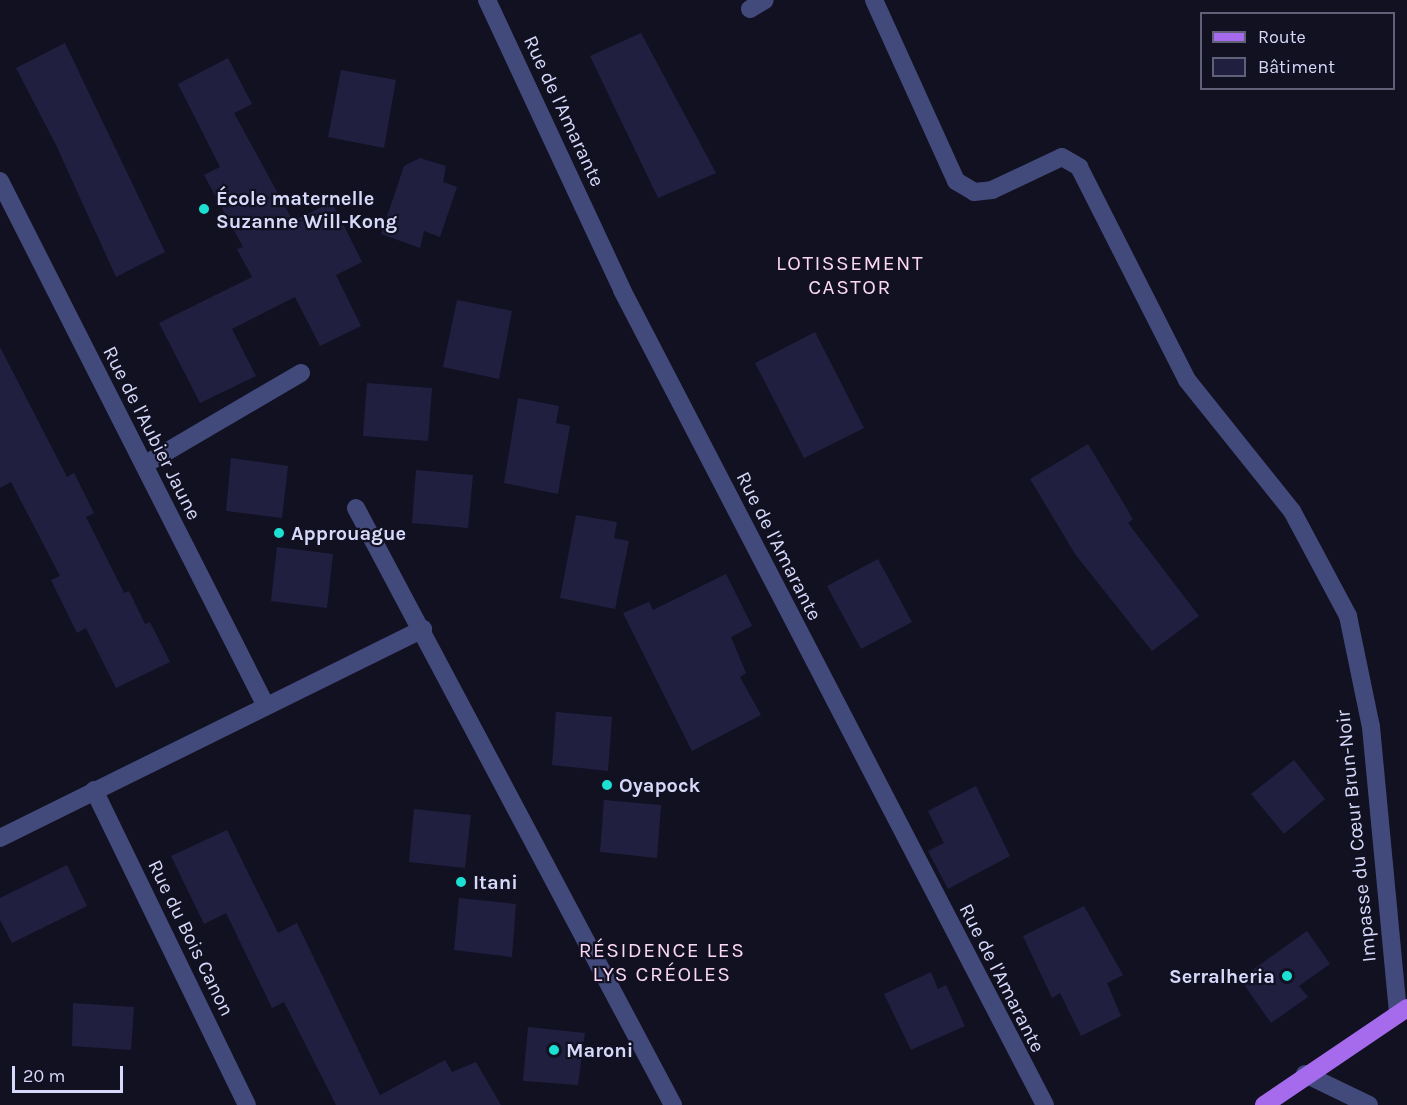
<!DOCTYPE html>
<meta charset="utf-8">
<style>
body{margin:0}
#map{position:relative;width:1407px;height:1105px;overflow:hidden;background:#112;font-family:Karla,sans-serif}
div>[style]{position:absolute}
.building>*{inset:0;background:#201f40}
.minor>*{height:18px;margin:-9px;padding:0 9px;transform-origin:9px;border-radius:9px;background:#424a7b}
.major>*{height:18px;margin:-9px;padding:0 9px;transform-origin:9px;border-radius:9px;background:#a56bec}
.dots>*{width:16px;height:16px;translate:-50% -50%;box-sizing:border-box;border:3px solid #112;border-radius:50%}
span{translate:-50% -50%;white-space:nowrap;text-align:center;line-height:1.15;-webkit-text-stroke:4.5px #112;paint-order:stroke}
.street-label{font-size:20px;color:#d7d9fa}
.poi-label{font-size:20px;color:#d7d9fa;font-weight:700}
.left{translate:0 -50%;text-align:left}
.right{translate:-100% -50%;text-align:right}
.neighbourhood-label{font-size:21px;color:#fad8f4;letter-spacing:1.5px}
.legend{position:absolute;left:1200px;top:12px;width:195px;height:78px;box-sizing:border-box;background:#112;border:2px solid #606178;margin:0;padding:8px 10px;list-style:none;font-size:18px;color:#d7d9fa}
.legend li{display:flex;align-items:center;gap:12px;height:30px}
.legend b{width:30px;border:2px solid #606178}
.scale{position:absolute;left:12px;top:1066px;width:111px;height:27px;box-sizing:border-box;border:3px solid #d7d9fa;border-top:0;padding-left:8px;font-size:18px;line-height:21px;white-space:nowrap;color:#d7d9fa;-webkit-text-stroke:4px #112;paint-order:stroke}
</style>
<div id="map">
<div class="building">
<div style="clip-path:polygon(641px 33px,716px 173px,658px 198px,590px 56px)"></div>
<div style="clip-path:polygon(65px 43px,165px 252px,116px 277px,56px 145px,16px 68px)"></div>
<div style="clip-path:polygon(228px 58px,252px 104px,234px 113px,293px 221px,332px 202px,362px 262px,336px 275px,361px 326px,320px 346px,295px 297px,232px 329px,256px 376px,200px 403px,159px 323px,252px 277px,237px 249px,243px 247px,204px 175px,220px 167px,178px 84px)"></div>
<div style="clip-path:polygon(341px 70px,396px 80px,384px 148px,328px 137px)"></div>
<div style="clip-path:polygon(420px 158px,446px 166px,443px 182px,457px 187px,440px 237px,424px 231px,420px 248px,381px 234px,404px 166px)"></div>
<div style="clip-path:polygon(457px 300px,512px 311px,499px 379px,443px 367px)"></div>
<div style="clip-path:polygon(815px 332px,864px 428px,804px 458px,755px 363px)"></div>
<div style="clip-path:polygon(0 347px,67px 477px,74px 473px,94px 513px,86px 517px,124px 593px,129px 591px,145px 624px,150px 622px,170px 662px,116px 688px,86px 628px,77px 633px,51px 580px,60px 576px,11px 482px,0 488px)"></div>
<div style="clip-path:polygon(367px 383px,432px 388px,428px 441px,363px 436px)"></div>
<div style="clip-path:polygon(518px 398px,559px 406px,556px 423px,570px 426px,558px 494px,504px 483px)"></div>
<div style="clip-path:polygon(1088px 444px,1133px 519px,1128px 523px,1199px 616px,1152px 651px,1075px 554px,1030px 479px)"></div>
<div style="clip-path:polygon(231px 458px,288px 466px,282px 518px,226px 511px)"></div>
<div style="clip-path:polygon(416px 470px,473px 475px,468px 528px,412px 523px)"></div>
<div style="clip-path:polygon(576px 515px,617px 522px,614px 538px,629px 541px,615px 609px,560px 598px)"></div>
<div style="clip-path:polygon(277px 547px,333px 554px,327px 608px,271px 601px)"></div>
<div style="clip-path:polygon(878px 559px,912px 622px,861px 649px,827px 586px)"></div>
<div style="clip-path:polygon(726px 574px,752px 626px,731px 637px,746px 673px,740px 677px,761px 715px,692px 751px,623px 613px,649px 602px,653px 610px)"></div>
<div style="clip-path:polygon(556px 712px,612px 717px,608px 771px,552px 765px)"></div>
<div style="clip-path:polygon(1294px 760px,1325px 799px,1284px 834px,1251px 794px)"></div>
<div style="clip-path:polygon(976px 786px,1010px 856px,948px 889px,928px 851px,944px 843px,928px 811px)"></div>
<div style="clip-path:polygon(604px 800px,661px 805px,657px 858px,600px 852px)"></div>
<div style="clip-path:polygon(414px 809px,471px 815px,465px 868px,409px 862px)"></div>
<div style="clip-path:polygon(227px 830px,278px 933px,297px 923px,380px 1095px,445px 1060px,452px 1072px,476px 1062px,501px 1105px,336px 1105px,284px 1002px,272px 1008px,226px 913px,204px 924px,171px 856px)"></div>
<div style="clip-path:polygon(67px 865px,87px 906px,12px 943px,0 920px,0 898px)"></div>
<div style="clip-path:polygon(459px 898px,516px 904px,512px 957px,454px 950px)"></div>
<div style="clip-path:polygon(1084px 906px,1123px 975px,1107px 983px,1121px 1016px,1081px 1036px,1060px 993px,1052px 998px,1023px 936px)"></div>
<div style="clip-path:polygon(1307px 931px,1330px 964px,1299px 986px,1308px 997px,1271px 1023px,1240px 979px)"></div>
<div style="clip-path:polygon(931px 972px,938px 989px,946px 985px,965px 1026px,911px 1050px,884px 994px)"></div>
<div style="clip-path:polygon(73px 1003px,134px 1007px,131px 1050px,72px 1046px)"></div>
<div style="clip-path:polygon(528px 1027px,585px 1033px,578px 1085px,523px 1081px)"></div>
</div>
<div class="minor">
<div style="left:487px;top:0;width:320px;rotate:65deg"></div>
<div style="left:622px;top:290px;width:918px;rotate:62.57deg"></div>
<div style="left:874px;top:0;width:199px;rotate:65.6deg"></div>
<div style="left:956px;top:181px;width:21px;rotate:31deg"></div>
<div style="left:974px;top:192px;width:18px;rotate:-6deg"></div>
<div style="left:992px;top:190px;width:77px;rotate:-25.2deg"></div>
<div style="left:1062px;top:157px;width:20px;rotate:30deg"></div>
<div style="left:1079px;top:167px;width:239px;rotate:63.1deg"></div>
<div style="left:1187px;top:380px;width:168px;rotate:51.3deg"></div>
<div style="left:1292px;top:511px;width:119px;rotate:61.9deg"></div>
<div style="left:1348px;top:616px;width:113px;rotate:78.3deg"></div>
<div style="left:1371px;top:727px;width:288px;rotate:84.6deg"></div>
<div style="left:750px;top:9px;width:17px;rotate:-31deg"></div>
<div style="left:0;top:181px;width:586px;rotate:63.13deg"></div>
<div style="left:144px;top:465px;width:182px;rotate:-30.4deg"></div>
<div style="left:356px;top:508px;width:676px;rotate:62.03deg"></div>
<div style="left:94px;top:790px;width:350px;rotate:64.1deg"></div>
<div style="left:0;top:838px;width:472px;rotate:-26.3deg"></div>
<div style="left:1305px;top:1074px;width:71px;rotate:25.8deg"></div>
</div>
<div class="major">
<div style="left:1264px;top:1105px;width:173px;rotate:-34.1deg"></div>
</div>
<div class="dots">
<div style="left:204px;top:209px;background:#1ce0d1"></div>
<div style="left:279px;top:533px;background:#1ce0d1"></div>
<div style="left:607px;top:785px;background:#1ce0d1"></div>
<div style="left:461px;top:882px;background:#1ce0d1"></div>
<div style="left:1287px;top:976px;background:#1ce0d1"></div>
<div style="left:554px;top:1050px;background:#1ce0d1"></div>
</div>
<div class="street-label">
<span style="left:564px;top:111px;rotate:65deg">Rue de l'Amarante</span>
<span style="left:152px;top:433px;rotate:63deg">Rue de l'Aubier Jaune</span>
<span style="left:779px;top:546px;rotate:63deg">Rue de l'Amarante</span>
<span style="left:1356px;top:836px;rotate:-96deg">Impasse du Cœur Brun-Noir</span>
<span style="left:191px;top:938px;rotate:64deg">Rue du Bois Canon</span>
<span style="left:1002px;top:978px;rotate:63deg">Rue de l'Amarante</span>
</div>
<div class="poi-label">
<span class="left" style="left:216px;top:210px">École maternelle<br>Suzanne Will-Kong</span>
<span class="left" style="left:291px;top:533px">Approuague</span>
<span class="left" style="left:619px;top:785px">Oyapock</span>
<span class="left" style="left:473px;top:882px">Itani</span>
<span class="right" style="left:1275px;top:976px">Serralheria</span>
<span class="left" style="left:566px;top:1050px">Maroni</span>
</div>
<div class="neighbourhood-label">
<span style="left:850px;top:275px">LOTISSEMENT<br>CASTOR</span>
<span style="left:662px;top:962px">RÉSIDENCE LES<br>LYS CRÉOLES</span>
</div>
<ul class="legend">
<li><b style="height:8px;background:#a56bec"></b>Route</li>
<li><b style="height:16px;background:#201f40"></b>Bâtiment</li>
</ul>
<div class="scale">20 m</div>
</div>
